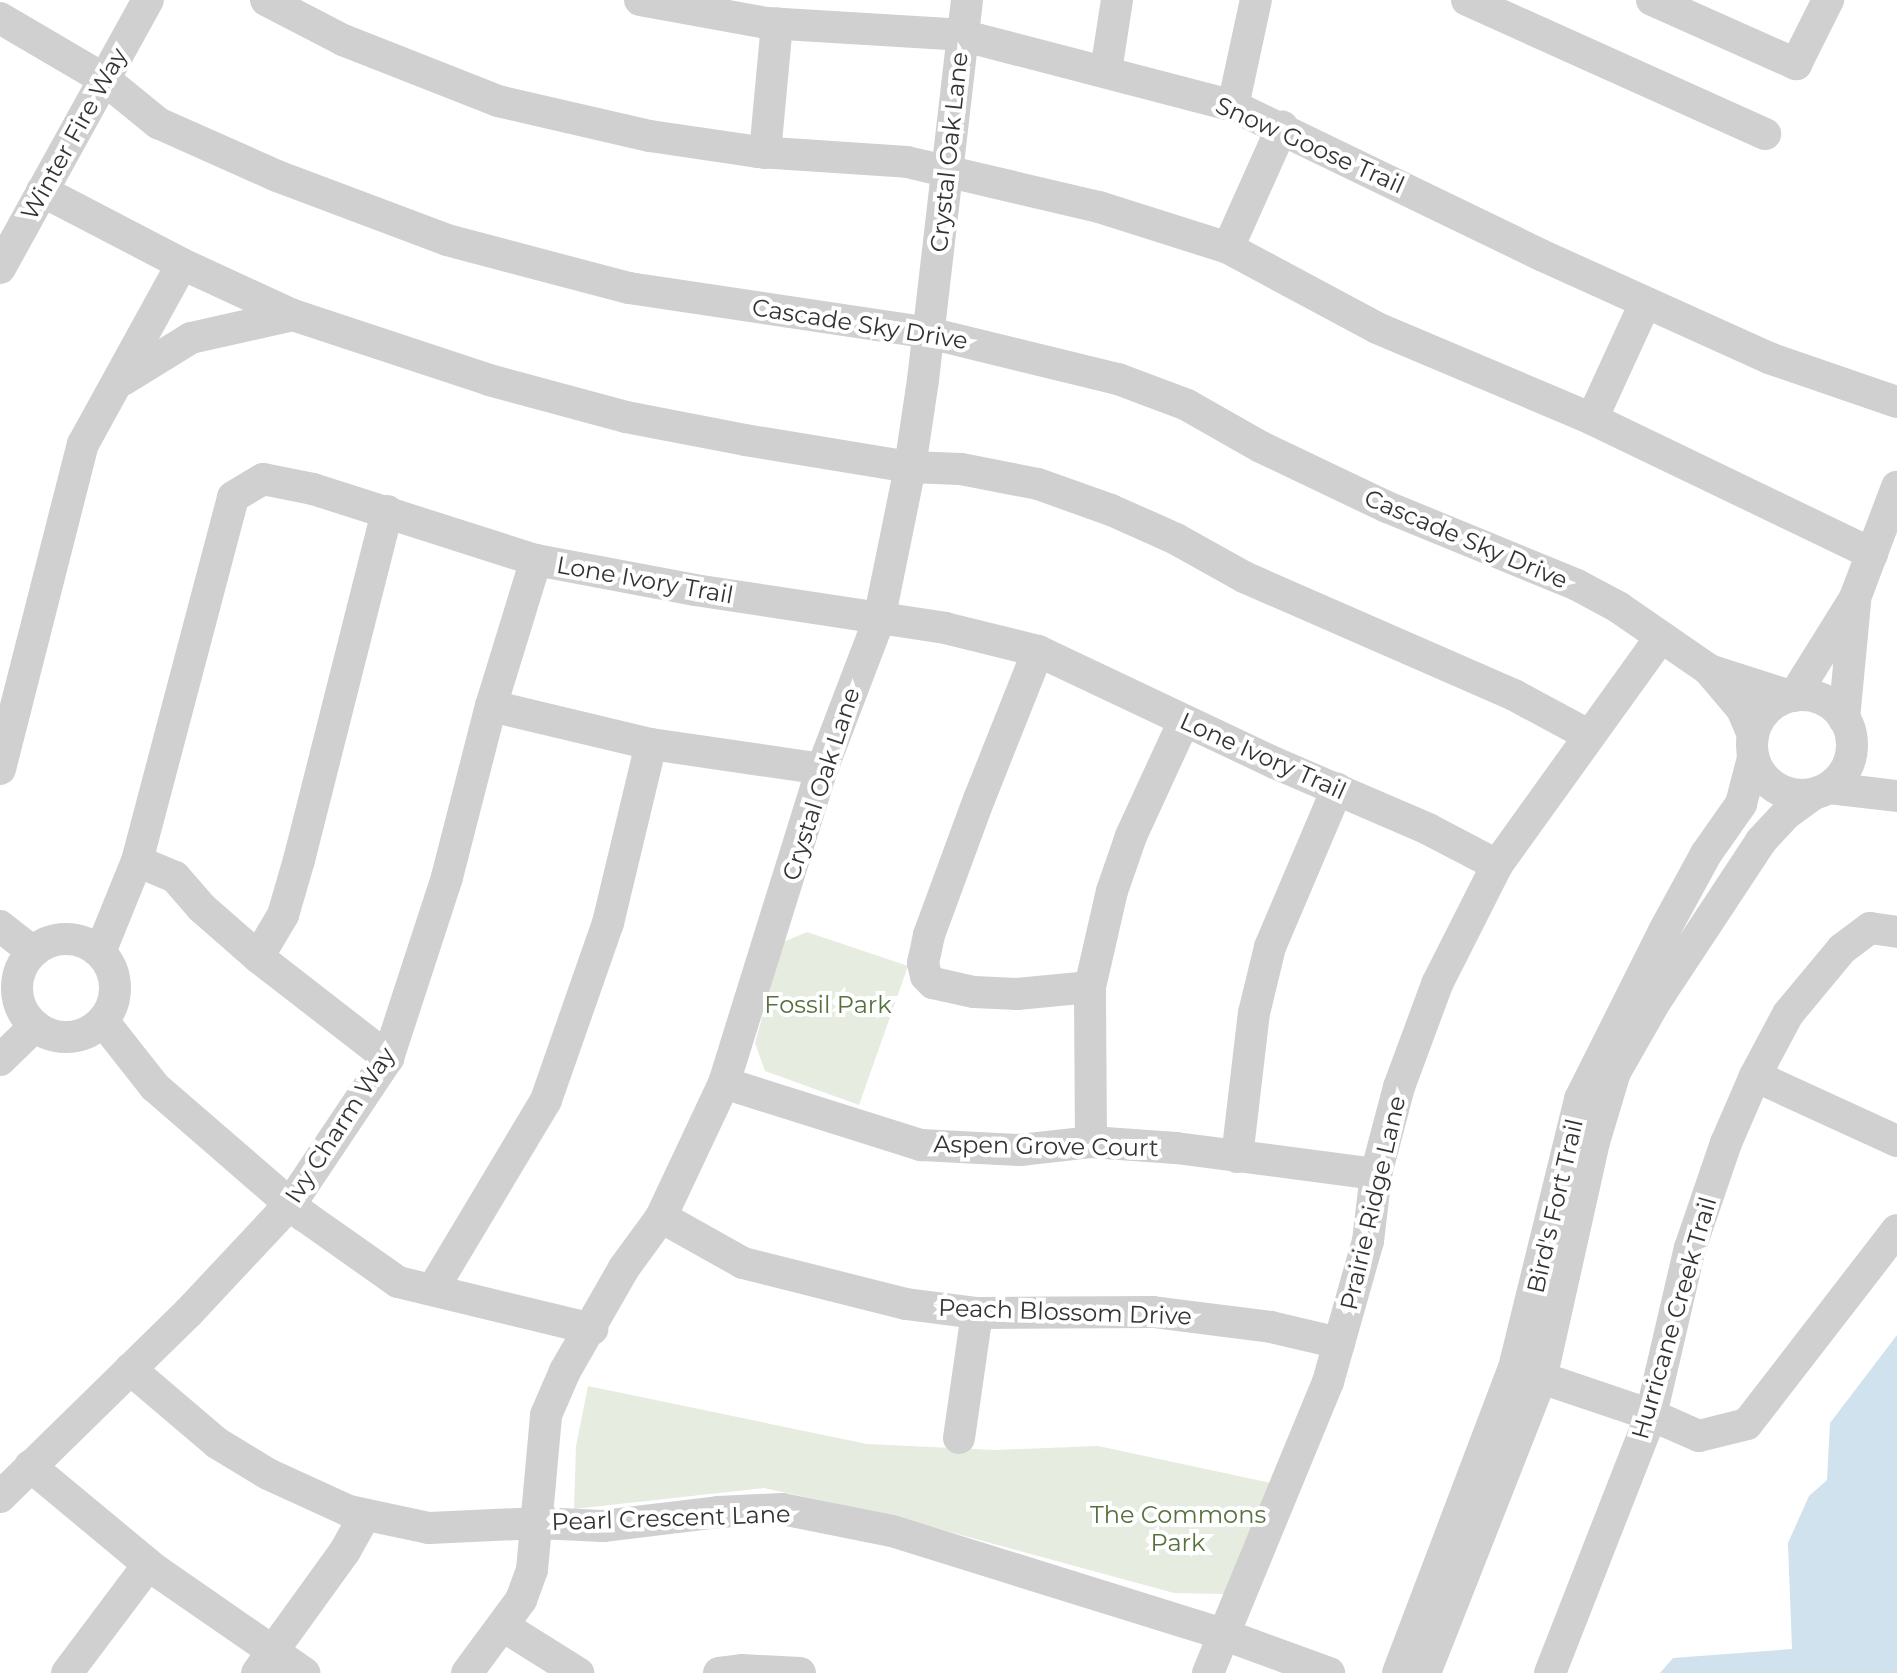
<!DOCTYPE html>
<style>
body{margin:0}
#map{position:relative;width:1897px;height:1673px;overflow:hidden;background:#fff;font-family:Montserrat,sans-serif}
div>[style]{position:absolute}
.green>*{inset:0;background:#e6ecdf}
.water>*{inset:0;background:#cfe2ee}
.minor>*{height:32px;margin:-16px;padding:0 16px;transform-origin:16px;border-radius:16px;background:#d0d0d0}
.minor>.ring{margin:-16px;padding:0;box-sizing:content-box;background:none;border:32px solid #d0d0d0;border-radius:50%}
span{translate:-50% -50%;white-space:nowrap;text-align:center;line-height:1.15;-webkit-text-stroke:8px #fff;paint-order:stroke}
.street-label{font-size:24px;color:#333}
.park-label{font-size:24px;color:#56703f}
</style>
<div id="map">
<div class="green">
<div style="clip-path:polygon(807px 932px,908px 966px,859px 1105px,765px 1071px,755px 1043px,783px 942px)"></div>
<div style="clip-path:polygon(588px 1386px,867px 1444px,995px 1450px,1098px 1446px,1271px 1483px,1225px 1594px,1174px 1593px,884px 1514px,764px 1488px,574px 1509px,576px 1446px)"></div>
</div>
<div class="water">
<div style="clip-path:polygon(1897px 1335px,1897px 1673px,1660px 1673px,1673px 1658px,1792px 1649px,1788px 1543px,1809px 1496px,1827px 1480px,1830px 1423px)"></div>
</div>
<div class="minor">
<div style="left:266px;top:0;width:87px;rotate:27.5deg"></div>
<div style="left:343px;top:40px;width:167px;rotate:21.5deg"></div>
<div style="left:498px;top:101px;width:156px;rotate:13deg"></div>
<div style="left:650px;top:136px;width:109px;rotate:8.4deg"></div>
<div style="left:758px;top:152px;width:149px;rotate:3.8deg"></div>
<div style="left:907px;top:162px;width:197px;rotate:13.2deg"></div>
<div style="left:1099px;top:207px;width:135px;rotate:17.6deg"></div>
<div style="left:1228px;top:248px;width:169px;rotate:28.2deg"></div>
<div style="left:1377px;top:328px;width:233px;rotate:22.9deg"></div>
<div style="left:1592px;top:419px;width:311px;rotate:25.7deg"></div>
<div style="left:640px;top:0;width:129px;rotate:10.3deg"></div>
<div style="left:767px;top:23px;width:194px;rotate:3.5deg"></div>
<div style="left:961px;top:35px;width:281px;rotate:14.6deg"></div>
<div style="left:1233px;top:106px;width:342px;rotate:25.8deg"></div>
<div style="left:1541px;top:255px;width:250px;rotate:24.3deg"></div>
<div style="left:1769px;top:358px;width:135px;rotate:19deg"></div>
<div style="left:1467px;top:0;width:327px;rotate:24.2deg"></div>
<div style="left:1652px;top:0;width:158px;rotate:24deg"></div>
<div style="left:1796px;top:64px;width:72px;rotate:-63.4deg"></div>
<div style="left:0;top:18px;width:121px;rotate:30.4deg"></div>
<div style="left:104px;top:79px;width:70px;rotate:39.2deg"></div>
<div style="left:158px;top:123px;width:130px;rotate:24deg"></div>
<div style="left:277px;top:176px;width:182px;rotate:20.6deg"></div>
<div style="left:447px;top:240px;width:188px;rotate:14.8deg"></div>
<div style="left:629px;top:288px;width:303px;rotate:8.5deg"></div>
<div style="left:929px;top:333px;width:195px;rotate:13.7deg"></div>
<div style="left:1118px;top:379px;width:74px;rotate:20.6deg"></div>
<div style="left:1187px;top:405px;width:85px;rotate:29.6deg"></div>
<div style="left:1261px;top:447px;width:140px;rotate:25.5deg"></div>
<div style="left:1387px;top:507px;width:205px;rotate:22.3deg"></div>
<div style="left:1577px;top:585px;width:47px;rotate:28.2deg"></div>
<div style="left:1618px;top:607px;width:109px;rotate:34.6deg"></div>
<div style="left:1708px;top:669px;width:52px;rotate:49.6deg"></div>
<div style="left:1742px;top:709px;width:28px;rotate:67deg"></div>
<div style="left:1106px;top:71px;width:72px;rotate:-81.2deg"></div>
<div style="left:1233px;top:106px;width:108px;rotate:-77.8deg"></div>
<div style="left:765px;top:153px;width:130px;rotate:-84.7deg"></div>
<div style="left:42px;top:191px;width:158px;rotate:27.5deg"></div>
<div style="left:182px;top:264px;width:122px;rotate:24.7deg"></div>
<div style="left:293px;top:315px;width:206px;rotate:18.3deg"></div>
<div style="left:489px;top:380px;width:142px;rotate:15.1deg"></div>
<div style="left:626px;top:417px;width:121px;rotate:10.9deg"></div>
<div style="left:745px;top:440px;width:167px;rotate:9.3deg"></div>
<div style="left:910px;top:467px;width:51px;rotate:2.2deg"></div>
<div style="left:961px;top:469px;width:78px;rotate:11deg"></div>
<div style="left:1038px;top:484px;width:77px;rotate:19.6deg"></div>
<div style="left:1111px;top:510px;width:71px;rotate:24deg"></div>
<div style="left:1176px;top:539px;width:78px;rotate:29.2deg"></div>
<div style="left:1244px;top:577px;width:295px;rotate:23.6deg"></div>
<div style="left:1514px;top:695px;width:86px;rotate:28.3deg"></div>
<div style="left:1228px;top:248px;width:133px;rotate:-65.9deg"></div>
<div style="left:0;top:268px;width:306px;rotate:-61.1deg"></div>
<div style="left:123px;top:380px;width:80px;rotate:-31.7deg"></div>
<div style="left:191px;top:338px;width:105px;rotate:-12.7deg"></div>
<div style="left:1592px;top:419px;width:128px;rotate:-65.4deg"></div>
<div style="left:1038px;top:651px;width:159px;rotate:111.7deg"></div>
<div style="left:979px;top:799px;width:145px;rotate:110.2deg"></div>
<div style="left:929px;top:935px;width:29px;rotate:102deg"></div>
<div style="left:923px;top:963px;width:13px;rotate:77deg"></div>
<div style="left:926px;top:976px;width:10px;rotate:45deg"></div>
<div style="left:933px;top:983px;width:42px;rotate:12.4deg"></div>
<div style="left:974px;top:992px;width:43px;rotate:2.7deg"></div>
<div style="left:1017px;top:994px;width:73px;rotate:-5.5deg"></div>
<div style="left:1709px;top:670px;width:85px;rotate:17.8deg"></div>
<div class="ring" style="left:1752px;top:695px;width:68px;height:68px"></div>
<div style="left:1794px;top:696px;width:115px;rotate:-58.1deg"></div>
<div style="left:1855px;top:598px;width:119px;rotate:-69.3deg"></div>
<div style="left:491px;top:706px;width:164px;rotate:13.4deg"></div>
<div style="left:651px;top:744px;width:173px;rotate:8.3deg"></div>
<div style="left:1844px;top:719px;width:118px;rotate:-84.6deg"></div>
<div style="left:0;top:769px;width:335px;rotate:-75.7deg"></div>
<div style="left:83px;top:444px;width:205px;rotate:-61.2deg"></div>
<div style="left:1829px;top:788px;width:68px;rotate:6.7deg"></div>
<div style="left:137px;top:861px;width:41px;rotate:22.8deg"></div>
<div style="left:175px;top:877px;width:41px;rotate:48.9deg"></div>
<div style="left:202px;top:908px;width:74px;rotate:41.2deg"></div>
<div style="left:258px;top:957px;width:165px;rotate:37.8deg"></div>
<div style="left:0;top:926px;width:42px;rotate:38.2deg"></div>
<div class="ring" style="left:17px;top:939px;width:66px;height:66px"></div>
<div style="left:100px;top:952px;width:98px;rotate:-67.9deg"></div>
<div style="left:137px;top:861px;width:376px;rotate:-75.2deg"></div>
<div style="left:233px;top:497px;width:35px;rotate:-31deg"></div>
<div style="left:263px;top:479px;width:51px;rotate:11.3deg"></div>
<div style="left:313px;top:489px;width:234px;rotate:17.7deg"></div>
<div style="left:536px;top:560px;width:162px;rotate:10.7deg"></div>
<div style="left:695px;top:590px;width:253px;rotate:8.6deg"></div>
<div style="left:945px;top:628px;width:96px;rotate:13.9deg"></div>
<div style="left:1038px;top:651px;width:262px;rotate:25.3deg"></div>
<div style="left:1275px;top:763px;width:167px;rotate:23.3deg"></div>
<div style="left:1428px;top:829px;width:78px;rotate:27.6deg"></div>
<div style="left:258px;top:957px;width:49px;rotate:-59.2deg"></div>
<div style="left:283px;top:915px;width:57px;rotate:-73.8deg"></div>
<div style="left:299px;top:860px;width:360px;rotate:-75.8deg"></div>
<div style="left:103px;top:1021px;width:84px;rotate:51.8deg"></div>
<div style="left:155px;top:1087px;width:196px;rotate:40.9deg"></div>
<div style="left:303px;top:1215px;width:116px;rotate:35.2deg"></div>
<div style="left:398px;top:1282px;width:200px;rotate:13.6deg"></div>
<div style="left:0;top:1060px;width:49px;rotate:-44.2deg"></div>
<div style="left:1755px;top:1076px;width:156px;rotate:24.6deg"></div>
<div style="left:724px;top:1083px;width:207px;rotate:17.5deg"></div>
<div style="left:921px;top:1145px;width:99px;rotate:2.9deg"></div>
<div style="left:1020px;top:1150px;width:71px;rotate:-6.4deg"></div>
<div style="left:1091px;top:1142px;width:85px;rotate:4deg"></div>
<div style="left:1176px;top:1148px;width:202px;rotate:7.4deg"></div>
<div style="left:1091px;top:1142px;width:155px;rotate:-90.4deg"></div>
<div style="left:1090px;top:987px;width:98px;rotate:-77.1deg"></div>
<div style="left:1112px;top:891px;width:58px;rotate:-70.9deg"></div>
<div style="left:1131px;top:836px;width:127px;rotate:-65.3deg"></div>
<div style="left:1237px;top:1157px;width:145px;rotate:-83.3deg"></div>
<div style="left:1254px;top:1013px;width:68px;rotate:-76.4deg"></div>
<div style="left:1270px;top:947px;width:172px;rotate:-67deg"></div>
<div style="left:661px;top:1217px;width:94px;rotate:29.3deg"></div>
<div style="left:743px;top:1263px;width:168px;rotate:14.1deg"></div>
<div style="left:906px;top:1304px;width:72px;rotate:7.2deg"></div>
<div style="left:977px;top:1313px;width:176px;rotate:-0.3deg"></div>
<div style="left:1153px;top:1312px;width:119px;rotate:7.2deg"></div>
<div style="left:1271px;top:1327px;width:70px;rotate:13.2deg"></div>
<div style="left:433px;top:1289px;width:220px;rotate:-59.1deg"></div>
<div style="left:546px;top:1100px;width:188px;rotate:-70.7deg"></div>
<div style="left:608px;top:923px;width:184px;rotate:-76.5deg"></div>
<div style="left:130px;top:1369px;width:114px;rotate:40.4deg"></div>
<div style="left:217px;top:1443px;width:60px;rotate:31.3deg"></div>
<div style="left:268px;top:1474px;width:89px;rotate:24.6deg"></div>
<div style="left:349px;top:1511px;width:82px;rotate:12deg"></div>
<div style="left:429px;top:1528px;width:109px;rotate:-2.6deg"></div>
<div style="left:538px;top:1523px;width:65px;rotate:2.6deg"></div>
<div style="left:603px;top:1526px;width:116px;rotate:-6.9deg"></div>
<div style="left:718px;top:1512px;width:64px;rotate:-2.7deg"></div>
<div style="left:782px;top:1509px;width:112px;rotate:11.3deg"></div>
<div style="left:892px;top:1531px;width:349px;rotate:17.3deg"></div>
<div style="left:1225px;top:1635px;width:111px;rotate:20.1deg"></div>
<div style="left:1521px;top:1371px;width:137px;rotate:18.7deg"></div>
<div style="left:1651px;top:1415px;width:52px;rotate:23.6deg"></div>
<div style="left:1699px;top:1436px;width:49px;rotate:-14deg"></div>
<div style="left:1747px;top:1424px;width:245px;rotate:-52.3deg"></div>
<div style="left:959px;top:1438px;width:126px;rotate:-81.8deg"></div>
<div style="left:30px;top:1466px;width:161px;rotate:39.7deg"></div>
<div style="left:154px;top:1569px;width:183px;rotate:34.7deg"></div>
<div style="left:0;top:1497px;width:263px;rotate:-44.4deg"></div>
<div style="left:188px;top:1313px;width:151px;rotate:-46.9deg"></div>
<div style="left:291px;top:1203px;width:174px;rotate:-56.2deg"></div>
<div style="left:388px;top:1058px;width:190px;rotate:-71.9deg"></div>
<div style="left:447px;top:877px;width:177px;rotate:-75.6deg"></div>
<div style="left:491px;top:706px;width:153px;rotate:-72.9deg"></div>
<div style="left:503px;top:1626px;width:89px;rotate:32.1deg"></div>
<div style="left:67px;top:1673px;width:135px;rotate:-53.1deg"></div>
<div style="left:257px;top:1673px;width:150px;rotate:-54.2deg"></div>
<div style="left:345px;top:1551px;width:41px;rotate:-60.9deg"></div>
<div style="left:467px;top:1673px;width:91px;rotate:-53.5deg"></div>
<div style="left:521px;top:1600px;width:32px;rotate:-70deg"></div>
<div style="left:532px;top:1570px;width:156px;rotate:-84.8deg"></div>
<div style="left:546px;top:1415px;width:48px;rotate:-66.6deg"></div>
<div style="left:565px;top:1371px;width:119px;rotate:-60.2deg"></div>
<div style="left:624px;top:1268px;width:63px;rotate:-54deg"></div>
<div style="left:661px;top:1217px;width:148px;rotate:-64.8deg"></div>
<div style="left:724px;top:1083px;width:329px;rotate:-72.7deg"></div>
<div style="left:822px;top:769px;width:160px;rotate:-69.1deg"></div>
<div style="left:879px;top:620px;width:156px;rotate:-78.5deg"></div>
<div style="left:910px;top:467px;width:88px;rotate:-81.5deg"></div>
<div style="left:923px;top:380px;width:383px;rotate:-83.4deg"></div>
<div style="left:719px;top:1673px;width:23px;rotate:-7deg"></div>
<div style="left:742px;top:1670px;width:58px;rotate:3deg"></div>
<div style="left:1208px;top:1673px;width:315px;rotate:-67.6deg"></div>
<div style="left:1328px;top:1382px;width:147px;rotate:-74.2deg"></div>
<div style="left:1368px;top:1241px;width:67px;rotate:-83.2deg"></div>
<div style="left:1376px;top:1174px;width:90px;rotate:-75.2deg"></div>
<div style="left:1399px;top:1087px;width:110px;rotate:-69.7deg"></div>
<div style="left:1437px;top:984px;width:133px;rotate:-63.2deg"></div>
<div style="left:1497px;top:865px;width:281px;rotate:-54.3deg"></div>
<div style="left:1398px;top:1673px;width:326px;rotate:-69.2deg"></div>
<div style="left:1514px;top:1368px;width:277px;rotate:-76.2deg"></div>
<div style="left:1580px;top:1099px;width:188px;rotate:-63.4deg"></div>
<div style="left:1664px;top:931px;width:88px;rotate:-61.4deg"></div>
<div style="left:1706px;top:854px;width:61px;rotate:-55deg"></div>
<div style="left:1741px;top:804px;width:48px;rotate:-75.4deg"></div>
<div style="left:1425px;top:1673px;width:316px;rotate:-68.5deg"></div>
<div style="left:1541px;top:1379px;width:243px;rotate:-77.4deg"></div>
<div style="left:1594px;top:1142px;width:73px;rotate:-73.3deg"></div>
<div style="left:1615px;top:1072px;width:81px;rotate:-60.3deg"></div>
<div style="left:1655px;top:1002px;width:193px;rotate:-56.6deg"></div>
<div style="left:1761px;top:841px;width:37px;rotate:-47deg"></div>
<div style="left:1786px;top:814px;width:34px;rotate:-36deg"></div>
<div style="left:1550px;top:1673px;width:277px;rotate:-68.6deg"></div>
<div style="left:1651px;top:1415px;width:171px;rotate:-76.9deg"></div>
<div style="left:1690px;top:1248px;width:111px;rotate:-71.1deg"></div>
<div style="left:1726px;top:1143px;width:73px;rotate:-66.6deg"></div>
<div style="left:1755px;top:1076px;width:70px;rotate:-62deg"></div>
<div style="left:1788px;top:1014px;width:85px;rotate:-50.3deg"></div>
<div style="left:1842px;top:949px;width:35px;rotate:-37deg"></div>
<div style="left:1870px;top:928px;width:27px;rotate:8deg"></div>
</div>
<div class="street-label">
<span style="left:74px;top:134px;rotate:-61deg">Winter Fire Way</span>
<span style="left:1310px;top:145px;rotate:24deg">Snow Goose Trail</span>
<span style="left:949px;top:152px;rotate:-84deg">Crystal Oak Lane</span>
<span style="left:860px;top:324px;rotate:9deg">Cascade Sky Drive</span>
<span style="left:1466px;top:539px;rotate:23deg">Cascade Sky Drive</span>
<span style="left:645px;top:580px;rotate:10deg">Lone Ivory Trail</span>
<span style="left:1263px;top:756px;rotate:24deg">Lone Ivory Trail</span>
<span style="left:821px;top:784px;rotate:-72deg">Crystal Oak Lane</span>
<span style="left:340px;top:1125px;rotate:-57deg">Ivy Charm Way</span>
<span style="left:1046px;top:1146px;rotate:1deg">Aspen Grove Court</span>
<span style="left:1373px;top:1203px;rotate:-77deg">Prairie Ridge Lane</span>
<span style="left:1555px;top:1206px;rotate:-77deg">Bird's Fort Trail</span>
<span style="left:1065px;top:1312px;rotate:2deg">Peach Blossom Drive</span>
<span style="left:1674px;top:1318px;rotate:-74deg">Hurricane Creek Trail</span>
<span style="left:671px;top:1518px;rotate:-2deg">Pearl Crescent Lane</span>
</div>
<div class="park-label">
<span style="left:828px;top:1005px">Fossil Park</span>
<span style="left:1178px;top:1529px">The Commons<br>Park</span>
</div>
</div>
